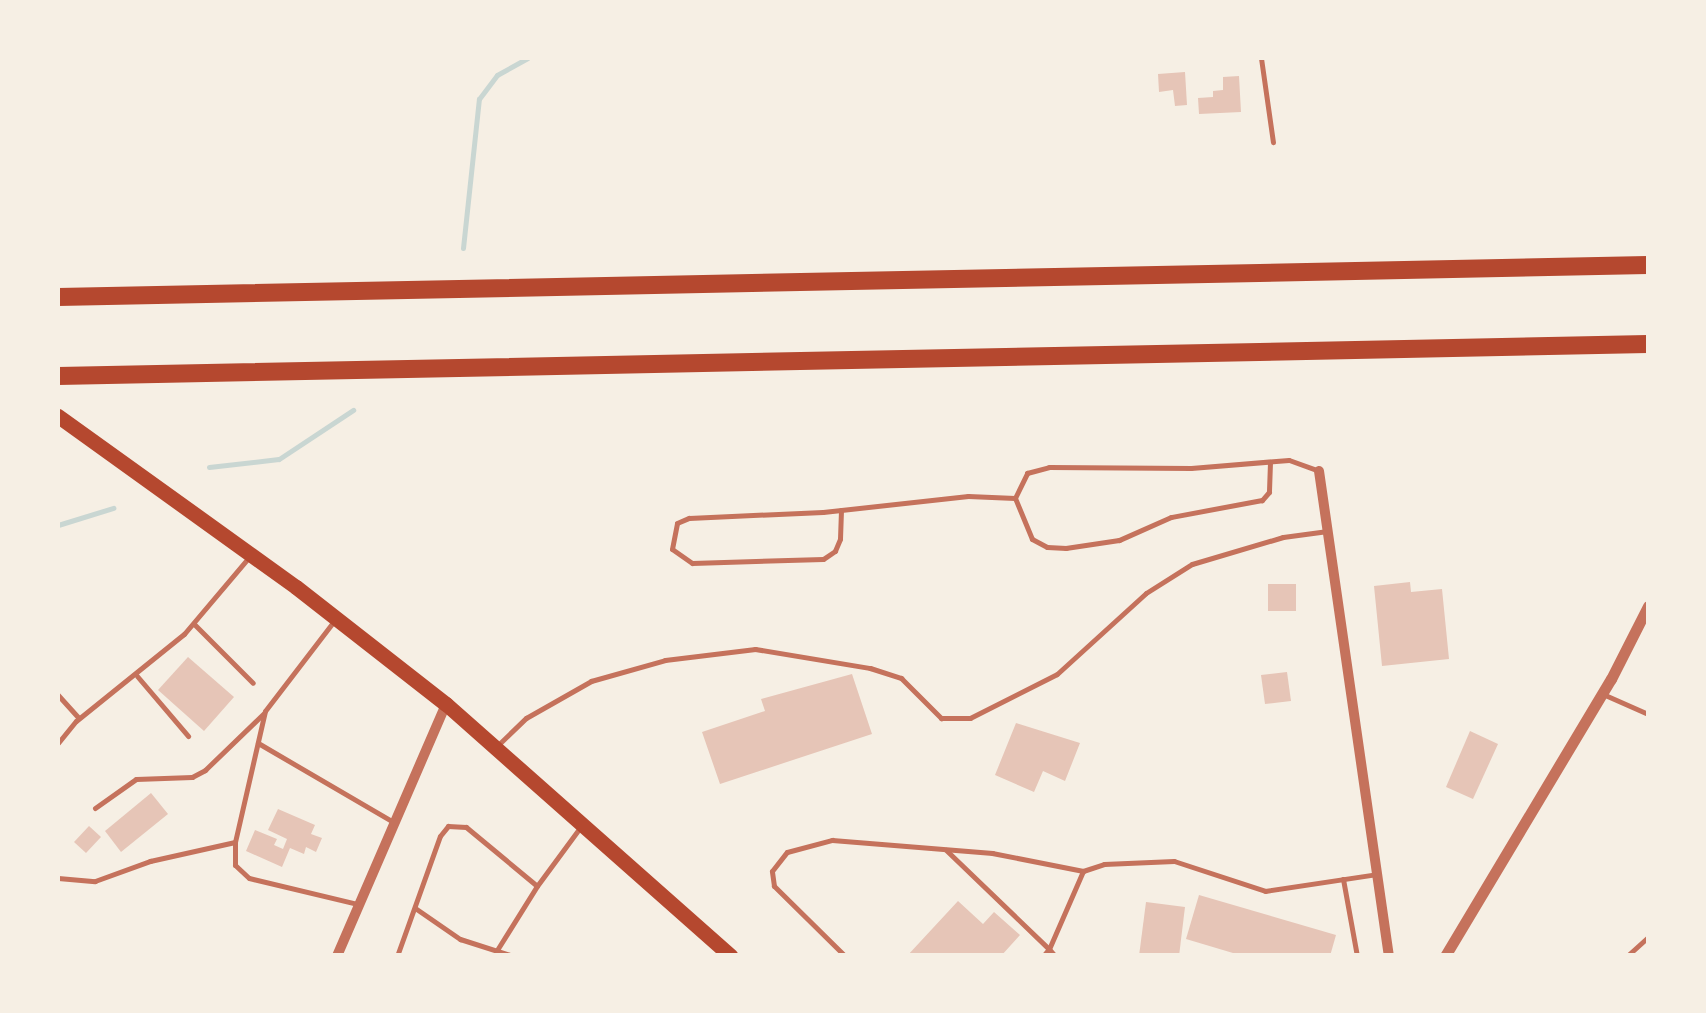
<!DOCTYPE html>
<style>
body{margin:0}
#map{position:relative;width:1706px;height:1013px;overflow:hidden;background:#f6efe4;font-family:"Nunito Sans",sans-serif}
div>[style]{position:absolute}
.stream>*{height:5px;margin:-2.5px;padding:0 2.5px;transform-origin:2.5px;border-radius:2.5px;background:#c9d6d2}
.building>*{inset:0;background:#e6c5b7}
.service>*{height:5px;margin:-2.5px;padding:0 2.5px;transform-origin:2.5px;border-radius:2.5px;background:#c5725c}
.minor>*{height:10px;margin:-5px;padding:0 5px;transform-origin:5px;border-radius:5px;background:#c5725c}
.tertiary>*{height:11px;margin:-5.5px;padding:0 5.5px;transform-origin:5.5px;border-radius:5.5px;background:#c5725c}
.primary>*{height:15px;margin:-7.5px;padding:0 7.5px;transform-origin:7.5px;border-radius:7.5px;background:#b5482f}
.motorway>*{height:18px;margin:-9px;padding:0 9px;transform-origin:9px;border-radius:9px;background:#b5482f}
span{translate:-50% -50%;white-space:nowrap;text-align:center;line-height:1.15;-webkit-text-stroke:10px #f6efe4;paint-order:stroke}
.frame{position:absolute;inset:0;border:60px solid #f6efe4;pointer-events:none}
</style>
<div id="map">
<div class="stream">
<div style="left:463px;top:248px;width:150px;rotate:-83.9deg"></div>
<div style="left:479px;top:99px;width:30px;rotate:-53deg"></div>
<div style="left:497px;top:75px;width:35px;rotate:-29deg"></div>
<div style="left:209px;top:467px;width:70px;rotate:-6.5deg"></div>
<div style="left:279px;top:459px;width:89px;rotate:-33.5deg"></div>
<div style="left:58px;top:525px;width:58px;rotate:-17.2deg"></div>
</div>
<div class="building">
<div style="clip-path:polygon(1185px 72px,1187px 105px,1175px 106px,1173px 90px,1159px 92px,1158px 74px)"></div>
<div style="clip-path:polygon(1239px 76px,1241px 112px,1199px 114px,1198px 98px,1213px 97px,1213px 91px,1223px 90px,1223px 77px)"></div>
<div style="clip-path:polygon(1410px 582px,1411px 592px,1442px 589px,1449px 659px,1382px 666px,1374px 586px)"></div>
<div style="clip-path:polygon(1268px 584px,1296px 584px,1296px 611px,1268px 611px)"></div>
<div style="clip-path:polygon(188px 657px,234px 697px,204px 731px,158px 690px)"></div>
<div style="clip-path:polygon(1287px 672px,1291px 701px,1265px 704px,1261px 675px)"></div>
<div style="clip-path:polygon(852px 674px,872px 734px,720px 784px,702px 732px,765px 711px,761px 699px)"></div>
<div style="clip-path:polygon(1016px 723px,1080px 743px,1065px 781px,1043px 771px,1034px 792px,995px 775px)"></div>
<div style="clip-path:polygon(1470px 731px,1498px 744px,1473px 799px,1446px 787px)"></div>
<div style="clip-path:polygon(151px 793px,168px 814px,121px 852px,105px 831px)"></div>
<div style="clip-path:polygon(278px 809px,315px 825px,311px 834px,322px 838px,316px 852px,306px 847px,304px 854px,290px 848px,282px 867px,246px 851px,255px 830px,277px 839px,274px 845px,283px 849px,287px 839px,268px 830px)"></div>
<div style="clip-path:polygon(89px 826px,101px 837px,86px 853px,74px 842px)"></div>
<div style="clip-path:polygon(1199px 895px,1336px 935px,1330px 956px,1243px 956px,1186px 939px)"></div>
<div style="clip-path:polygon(958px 901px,983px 924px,994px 912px,1020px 935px,1001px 956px,907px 956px)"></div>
<div style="clip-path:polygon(1146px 902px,1185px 907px,1179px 956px,1139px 956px)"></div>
</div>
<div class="service">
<div style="left:1261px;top:58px;width:85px;rotate:81.9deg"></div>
<div style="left:1270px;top:462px;width:30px;rotate:92deg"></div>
<div style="left:1269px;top:492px;width:11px;rotate:131deg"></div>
<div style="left:1262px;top:500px;width:93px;rotate:169.4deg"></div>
<div style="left:1171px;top:517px;width:57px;rotate:156.1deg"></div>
<div style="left:1119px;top:540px;width:54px;rotate:171.4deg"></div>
<div style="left:1066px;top:548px;width:19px;rotate:-177deg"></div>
<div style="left:1047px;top:547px;width:17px;rotate:-152deg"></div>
<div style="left:1032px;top:539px;width:44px;rotate:-112.5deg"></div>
<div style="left:1015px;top:498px;width:28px;rotate:-64deg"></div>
<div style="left:1027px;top:473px;width:23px;rotate:-15deg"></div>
<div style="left:1049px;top:467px;width:142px;rotate:0.4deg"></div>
<div style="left:1191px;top:468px;width:98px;rotate:-4.7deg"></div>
<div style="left:1289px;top:460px;width:32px;rotate:20deg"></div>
<div style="left:841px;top:510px;width:29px;rotate:92deg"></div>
<div style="left:840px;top:539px;width:13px;rotate:113deg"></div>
<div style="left:835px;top:551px;width:14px;rotate:146deg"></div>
<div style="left:823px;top:559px;width:131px;rotate:178.3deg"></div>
<div style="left:692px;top:563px;width:24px;rotate:-145deg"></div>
<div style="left:672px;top:549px;width:26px;rotate:-79deg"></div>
<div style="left:677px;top:523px;width:13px;rotate:-23deg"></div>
<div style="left:689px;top:518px;width:134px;rotate:-2.6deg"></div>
<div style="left:823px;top:512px;width:146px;rotate:-6.3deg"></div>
<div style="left:968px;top:496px;width:47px;rotate:2.4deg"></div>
<div style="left:194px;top:624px;width:83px;rotate:45deg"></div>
<div style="left:137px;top:676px;width:79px;rotate:49.6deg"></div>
<div style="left:58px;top:695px;width:31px;rotate:48deg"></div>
<div style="left:1605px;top:695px;width:47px;rotate:23.8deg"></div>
<div style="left:58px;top:743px;width:28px;rotate:-51deg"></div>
<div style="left:76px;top:721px;width:139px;rotate:-38.9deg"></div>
<div style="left:184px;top:634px;width:101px;rotate:-49.8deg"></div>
<div style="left:258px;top:743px;width:156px;rotate:30.3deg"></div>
<div style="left:498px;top:745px;width:39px;rotate:-44deg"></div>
<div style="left:526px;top:718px;width:75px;rotate:-29.6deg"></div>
<div style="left:591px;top:681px;width:77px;rotate:-15.8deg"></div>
<div style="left:665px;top:660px;width:91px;rotate:-7deg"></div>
<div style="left:755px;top:649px;width:117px;rotate:9.4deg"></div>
<div style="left:870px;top:668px;width:33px;rotate:18deg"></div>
<div style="left:901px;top:678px;width:57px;rotate:45deg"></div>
<div style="left:941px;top:718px;width:29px"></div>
<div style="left:970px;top:718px;width:97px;rotate:-26.8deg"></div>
<div style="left:1057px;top:674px;width:120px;rotate:-42.3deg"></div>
<div style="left:1146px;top:593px;width:54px;rotate:-32.2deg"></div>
<div style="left:1192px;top:564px;width:95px;rotate:-16.5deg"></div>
<div style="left:1283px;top:537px;width:45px;rotate:-7.6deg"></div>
<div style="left:95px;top:808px;width:50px;rotate:-35.3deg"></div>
<div style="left:136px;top:779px;width:56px;rotate:-2deg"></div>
<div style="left:192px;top:777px;width:15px;rotate:-28deg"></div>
<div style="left:205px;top:770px;width:81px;rotate:-44deg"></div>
<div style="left:235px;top:843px;width:22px;rotate:90deg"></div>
<div style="left:235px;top:865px;width:19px;rotate:43deg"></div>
<div style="left:249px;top:878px;width:111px;rotate:13.5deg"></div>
<div style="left:946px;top:850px;width:143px;rotate:43.9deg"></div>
<div style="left:1049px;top:949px;width:9px;rotate:131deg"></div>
<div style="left:58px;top:878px;width:37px;rotate:5deg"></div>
<div style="left:95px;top:881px;width:59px;rotate:-20deg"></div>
<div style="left:150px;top:861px;width:87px;rotate:-12.6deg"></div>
<div style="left:235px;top:842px;width:134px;rotate:-77.1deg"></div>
<div style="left:265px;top:711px;width:113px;rotate:-52.5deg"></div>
<div style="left:1343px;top:879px;width:78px;rotate:79.7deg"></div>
<div style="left:415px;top:908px;width:55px;rotate:34.6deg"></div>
<div style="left:460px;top:939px;width:56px;rotate:17.8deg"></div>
<div style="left:497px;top:950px;width:75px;rotate:-58deg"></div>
<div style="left:397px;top:956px;width:127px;rotate:-70.3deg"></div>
<div style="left:440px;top:836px;width:13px;rotate:-51deg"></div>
<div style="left:448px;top:826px;width:18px;rotate:3deg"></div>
<div style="left:466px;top:827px;width:92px;rotate:39.7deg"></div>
<div style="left:537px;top:886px;width:71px;rotate:-53.6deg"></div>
<div style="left:845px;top:956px;width:100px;rotate:-135.4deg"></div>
<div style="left:774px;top:886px;width:15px;rotate:-98deg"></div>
<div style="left:772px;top:871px;width:24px;rotate:-52deg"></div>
<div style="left:787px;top:852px;width:47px;rotate:-14.9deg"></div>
<div style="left:832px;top:840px;width:161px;rotate:4.6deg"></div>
<div style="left:992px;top:853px;width:93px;rotate:11.2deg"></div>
<div style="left:1083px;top:871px;width:22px;rotate:-18deg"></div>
<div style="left:1104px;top:864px;width:70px;rotate:-2.5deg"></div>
<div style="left:1174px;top:861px;width:96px;rotate:18.2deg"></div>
<div style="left:1265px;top:891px;width:113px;rotate:-8.6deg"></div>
<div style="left:1055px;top:956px;width:9px;rotate:-131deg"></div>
<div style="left:1049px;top:949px;width:85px;rotate:-66.4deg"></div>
<div style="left:1627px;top:956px;width:28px;rotate:-42deg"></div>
</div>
<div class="minor">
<div style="left:1319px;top:471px;width:490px;rotate:81.8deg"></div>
<div style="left:337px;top:956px;width:275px;rotate:-66.6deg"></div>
</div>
<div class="tertiary">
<div style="left:1445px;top:956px;width:323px;rotate:-59.1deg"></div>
<div style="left:1611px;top:679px;width:82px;rotate:-63.1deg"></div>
</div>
<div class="primary">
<div style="left:58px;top:416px;width:293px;rotate:35.7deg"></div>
<div style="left:296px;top:587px;width:190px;rotate:38deg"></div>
<div style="left:446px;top:704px;width:380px;rotate:41.5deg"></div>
</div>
<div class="motorway">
<div style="left:58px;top:297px;width:1590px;rotate:-1.15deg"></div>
<div style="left:58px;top:376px;width:1590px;rotate:-1.15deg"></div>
</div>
<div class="frame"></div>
</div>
